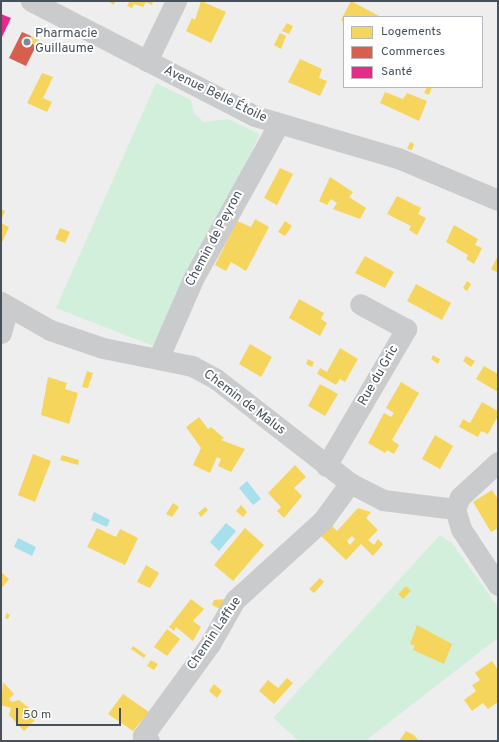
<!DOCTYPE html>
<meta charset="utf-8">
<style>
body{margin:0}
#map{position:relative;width:499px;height:742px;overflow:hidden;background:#efeeee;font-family:Overpass,sans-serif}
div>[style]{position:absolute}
.green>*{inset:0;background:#d2efdc}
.water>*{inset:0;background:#a6e0ed}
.homes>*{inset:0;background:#f6d55c}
.shops>*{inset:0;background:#d6604d}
.health>*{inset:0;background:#e7298a}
.minor>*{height:21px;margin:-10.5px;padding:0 10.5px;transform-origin:10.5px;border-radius:10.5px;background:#c9cbcd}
.dots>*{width:11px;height:11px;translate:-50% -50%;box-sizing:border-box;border:2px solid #fff;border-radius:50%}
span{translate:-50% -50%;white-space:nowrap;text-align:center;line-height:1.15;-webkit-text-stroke:4px #fff;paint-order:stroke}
.poi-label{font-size:13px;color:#46515b}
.left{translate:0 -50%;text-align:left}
.street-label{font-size:13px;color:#46515b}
.frame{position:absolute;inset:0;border:2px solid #46515b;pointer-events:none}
.legend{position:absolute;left:343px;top:16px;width:140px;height:72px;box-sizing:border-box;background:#fff;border:1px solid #b5b9bd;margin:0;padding:5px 7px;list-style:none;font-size:12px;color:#46515b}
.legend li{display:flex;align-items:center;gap:8px;height:20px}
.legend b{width:20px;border:1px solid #b5b9bd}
.scale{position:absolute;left:16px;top:708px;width:105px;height:18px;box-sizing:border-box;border:2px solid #46515b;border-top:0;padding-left:5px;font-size:12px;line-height:14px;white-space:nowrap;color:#46515b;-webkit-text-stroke:3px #fff;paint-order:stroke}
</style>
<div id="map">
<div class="green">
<div style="clip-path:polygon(156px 83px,191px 100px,194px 113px,204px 122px,228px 119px,260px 134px,156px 347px,56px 308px)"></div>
<div style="clip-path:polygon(440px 535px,452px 543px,498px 607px,498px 638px,365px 741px,299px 741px,273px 718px)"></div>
</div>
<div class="water">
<div style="clip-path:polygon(247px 481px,261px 499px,253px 505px,239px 488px)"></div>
<div style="clip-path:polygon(94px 512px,110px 520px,107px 527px,91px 520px)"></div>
<div style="clip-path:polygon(226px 523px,236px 531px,219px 551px,210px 542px)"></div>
<div style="clip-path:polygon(18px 538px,36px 547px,32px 556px,14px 547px)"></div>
</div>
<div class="homes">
<div style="clip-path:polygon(108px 1px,115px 1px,114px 5px)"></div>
<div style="clip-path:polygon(130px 1px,153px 1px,152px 5px,146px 2px,143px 7px,134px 4px,132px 8px,127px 6px)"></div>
<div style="clip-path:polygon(201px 1px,226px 12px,211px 43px,186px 31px,192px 18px,195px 20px)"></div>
<div style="clip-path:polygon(351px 1px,381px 17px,344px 17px,344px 22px,341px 20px)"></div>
<div style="clip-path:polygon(287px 23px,293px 26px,289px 34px,282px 31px)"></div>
<div style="clip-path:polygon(280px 33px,286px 36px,281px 49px,274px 45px)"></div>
<div style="clip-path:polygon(31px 36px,39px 40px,36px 46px,29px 42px)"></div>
<div style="clip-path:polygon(300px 59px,322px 69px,319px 78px,327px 81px,320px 96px,288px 82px)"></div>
<div style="clip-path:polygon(42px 73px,53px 77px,43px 98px,52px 102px,47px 112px,27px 103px)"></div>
<div style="clip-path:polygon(427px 87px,432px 87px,429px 95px,424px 93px)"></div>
<div style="clip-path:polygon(385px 92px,403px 99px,407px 93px,427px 101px,419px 121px,380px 103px)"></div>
<div style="clip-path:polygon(410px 142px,414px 144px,412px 150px,407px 149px)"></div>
<div style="clip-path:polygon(280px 168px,293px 174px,277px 205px,264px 198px)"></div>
<div style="clip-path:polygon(330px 177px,353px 192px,349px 197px,366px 208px,360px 219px,333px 209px,337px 203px,331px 199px,327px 205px,319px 201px)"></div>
<div style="clip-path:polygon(397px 196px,421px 208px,418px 214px,426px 218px,417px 235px,409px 230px,411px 226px,387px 214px)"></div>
<div style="clip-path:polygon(1px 209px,5px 211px,1px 221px)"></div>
<div style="clip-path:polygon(255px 219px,269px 227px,246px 271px,231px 262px,226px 271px,215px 265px,237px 221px,251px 227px)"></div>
<div style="clip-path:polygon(285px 221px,292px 226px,285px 236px,278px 232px)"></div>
<div style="clip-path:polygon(1px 223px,9px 227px,1px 245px)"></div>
<div style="clip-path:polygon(454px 225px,478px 239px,475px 245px,482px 248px,474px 264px,466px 259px,468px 255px,446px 242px)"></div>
<div style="clip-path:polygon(60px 228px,70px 232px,65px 243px,55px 239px)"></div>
<div style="clip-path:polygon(365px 256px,394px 272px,385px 288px,355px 273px)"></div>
<div style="clip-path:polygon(498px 256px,498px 273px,491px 269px)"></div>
<div style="clip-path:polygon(467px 281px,471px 284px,467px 291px,463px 288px)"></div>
<div style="clip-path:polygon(416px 284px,451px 303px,442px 320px,407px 301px)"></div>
<div style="clip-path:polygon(299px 299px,324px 313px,321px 319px,327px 323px,320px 336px,289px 318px)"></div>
<div style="clip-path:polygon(250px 344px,272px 357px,261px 377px,239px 364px)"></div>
<div style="clip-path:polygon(340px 348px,358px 359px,345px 382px,340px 379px,336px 385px,317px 374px,320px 368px,327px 372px)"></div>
<div style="clip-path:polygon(433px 355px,440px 359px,438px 364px,431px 359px)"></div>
<div style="clip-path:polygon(466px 356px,475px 361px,471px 367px,463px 361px)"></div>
<div style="clip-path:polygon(308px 359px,314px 362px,312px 367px,306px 364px)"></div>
<div style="clip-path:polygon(484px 366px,498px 374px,498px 392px,476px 379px)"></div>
<div style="clip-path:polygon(87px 371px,93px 373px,88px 388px,82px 387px)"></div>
<div style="clip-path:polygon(48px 377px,67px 383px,65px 389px,78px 393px,69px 424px,41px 415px)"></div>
<div style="clip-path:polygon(401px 382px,419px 393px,392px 440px,399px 445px,394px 454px,387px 450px,385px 453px,368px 443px,384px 413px,391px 417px,394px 413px,386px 408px)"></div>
<div style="clip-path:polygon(320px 384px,338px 394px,325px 416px,308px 406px)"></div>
<div style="clip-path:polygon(482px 402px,498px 411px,498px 416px,488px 434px,481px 431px,478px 437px,459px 427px,463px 419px,470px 423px)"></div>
<div style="clip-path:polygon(199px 417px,208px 429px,211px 427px,224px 438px,221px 440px,245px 449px,231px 472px,218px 466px,221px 459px,217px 457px,210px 473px,193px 465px,201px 448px,186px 427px)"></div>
<div style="clip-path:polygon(435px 435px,453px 446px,440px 469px,422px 459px)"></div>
<div style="clip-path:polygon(33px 454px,51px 461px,35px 502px,18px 495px)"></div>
<div style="clip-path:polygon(62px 455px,79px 460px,78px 465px,60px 460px)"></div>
<div style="clip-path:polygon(295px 465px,306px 477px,294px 488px,302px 496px,284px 518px,277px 511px,281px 507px,268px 493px)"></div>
<div style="clip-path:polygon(492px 490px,498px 499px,498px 528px,491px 532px,473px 502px)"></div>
<div style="clip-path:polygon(173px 503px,179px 507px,172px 517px,166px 514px)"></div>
<div style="clip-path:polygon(241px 505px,247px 512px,243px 517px,236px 511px)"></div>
<div style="clip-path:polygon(205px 507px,208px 510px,201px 517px,198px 513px)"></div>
<div style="clip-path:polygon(evenodd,358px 508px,371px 512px,366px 518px,378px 530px,368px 540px,374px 545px,378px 539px,383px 544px,373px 556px,361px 544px,346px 560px,318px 533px,330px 524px,337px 531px,358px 508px,352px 536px,355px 539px,350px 545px,347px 541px,352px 536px)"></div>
<div style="clip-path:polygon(97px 528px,116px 537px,120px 529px,138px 538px,125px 565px,87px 547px)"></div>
<div style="clip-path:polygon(245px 528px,264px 545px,233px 581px,214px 565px)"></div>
<div style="clip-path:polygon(146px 565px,159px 573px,150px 588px,137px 582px)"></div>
<div style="clip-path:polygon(1px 572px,9px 579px,1px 589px)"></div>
<div style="clip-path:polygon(320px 578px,324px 582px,314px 593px,309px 589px)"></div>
<div style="clip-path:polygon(406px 586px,411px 591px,403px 599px,398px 594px)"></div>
<div style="clip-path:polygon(191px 599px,204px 609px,193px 621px,201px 627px,193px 641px,176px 627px,174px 631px,169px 627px)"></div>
<div style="clip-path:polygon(226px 599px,220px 609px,212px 605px,214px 600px)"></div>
<div style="clip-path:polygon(7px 613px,10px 615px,8px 619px,5px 618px)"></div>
<div style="clip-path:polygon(417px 625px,452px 644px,444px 664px,413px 650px,415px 646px,410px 644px)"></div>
<div style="clip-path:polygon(167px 629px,180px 639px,167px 656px,154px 647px)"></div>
<div style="clip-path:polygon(133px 646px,146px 655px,144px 658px,131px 649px)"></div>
<div style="clip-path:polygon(151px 660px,158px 664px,154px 670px,147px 666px)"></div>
<div style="clip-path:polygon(492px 661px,498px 670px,498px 702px,488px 709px,483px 703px,472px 711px,464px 700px,476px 691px,472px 685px,480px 680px,475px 673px)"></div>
<div style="clip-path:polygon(287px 678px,293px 683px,274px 704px,259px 691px,268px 680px,278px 688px)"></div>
<div style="clip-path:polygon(3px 682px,14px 694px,9px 699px,12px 702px,19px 700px,39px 716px,24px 731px,9px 715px,11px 708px,1px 705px)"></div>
<div style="clip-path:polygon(214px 684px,222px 691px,217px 698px,209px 691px)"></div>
<div style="clip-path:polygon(123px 694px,149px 712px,133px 731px,108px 714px)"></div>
<div style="clip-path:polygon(406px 731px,414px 735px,419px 741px,399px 741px)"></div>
</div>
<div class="shops">
<div style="clip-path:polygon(22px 32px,31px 36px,29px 42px,36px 46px,26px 66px,9px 58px)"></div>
</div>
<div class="health">
<div style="clip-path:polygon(1px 14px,11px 18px,1px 39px)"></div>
</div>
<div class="minor">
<div style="left:31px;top:1px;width:252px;rotate:27.2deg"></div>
<div style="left:255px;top:116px;width:149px;rotate:16.4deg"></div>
<div style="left:398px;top:158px;width:108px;rotate:22.8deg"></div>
<div style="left:147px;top:61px;width:67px;rotate:-64.2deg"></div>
<div style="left:1px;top:302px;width:56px;rotate:29.7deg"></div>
<div style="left:50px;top:330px;width:56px;rotate:18.8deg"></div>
<div style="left:103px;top:348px;width:91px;rotate:11.4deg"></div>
<div style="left:192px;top:366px;width:27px;rotate:28deg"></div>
<div style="left:216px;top:379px;width:170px;rotate:37.8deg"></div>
<div style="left:350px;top:483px;width:37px;rotate:27deg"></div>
<div style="left:383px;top:500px;width:73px;rotate:7.1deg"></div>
<div style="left:1px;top:333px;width:27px;rotate:-75deg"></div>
<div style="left:159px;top:357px;width:85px;rotate:-66.4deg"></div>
<div style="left:193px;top:279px;width:176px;rotate:-61.1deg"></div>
<div style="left:498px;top:462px;width:52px;rotate:137.4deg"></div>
<div style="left:460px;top:497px;width:13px;rotate:113deg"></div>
<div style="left:455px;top:509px;width:21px;rotate:73deg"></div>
<div style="left:461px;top:529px;width:67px;rotate:56.5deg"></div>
<div style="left:326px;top:466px;width:159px;rotate:-59.7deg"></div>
<div style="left:406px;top:329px;width:52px;rotate:-151.5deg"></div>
<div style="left:149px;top:741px;width:8px;rotate:-140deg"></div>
<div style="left:143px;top:736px;width:114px;rotate:-53.9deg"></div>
<div style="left:210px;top:644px;width:51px;rotate:-60.4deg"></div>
<div style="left:235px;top:600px;width:119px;rotate:-42.3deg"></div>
<div style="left:323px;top:520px;width:46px;rotate:-53.9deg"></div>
</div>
<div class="dots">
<div style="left:27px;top:42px;background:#81888e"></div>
</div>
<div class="poi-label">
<span class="left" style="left:35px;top:42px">Pharmacie<br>Guillaume</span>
</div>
<div class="street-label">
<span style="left:215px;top:95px;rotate:26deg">Avenue Belle Étoile</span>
<span style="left:215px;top:239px;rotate:-62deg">Chemin de Peyron</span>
<span style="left:379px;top:376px;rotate:-60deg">Rue du Gric</span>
<span style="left:244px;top:403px;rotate:37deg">Chemin de Malus</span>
<span style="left:215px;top:634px;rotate:-56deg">Chemin Laffue</span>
</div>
<div class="frame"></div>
<ul class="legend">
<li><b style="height:11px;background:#f6d55c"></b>Logements</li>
<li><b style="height:11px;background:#d6604d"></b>Commerces</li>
<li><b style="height:11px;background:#e7298a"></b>Santé</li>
</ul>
<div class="scale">50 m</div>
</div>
